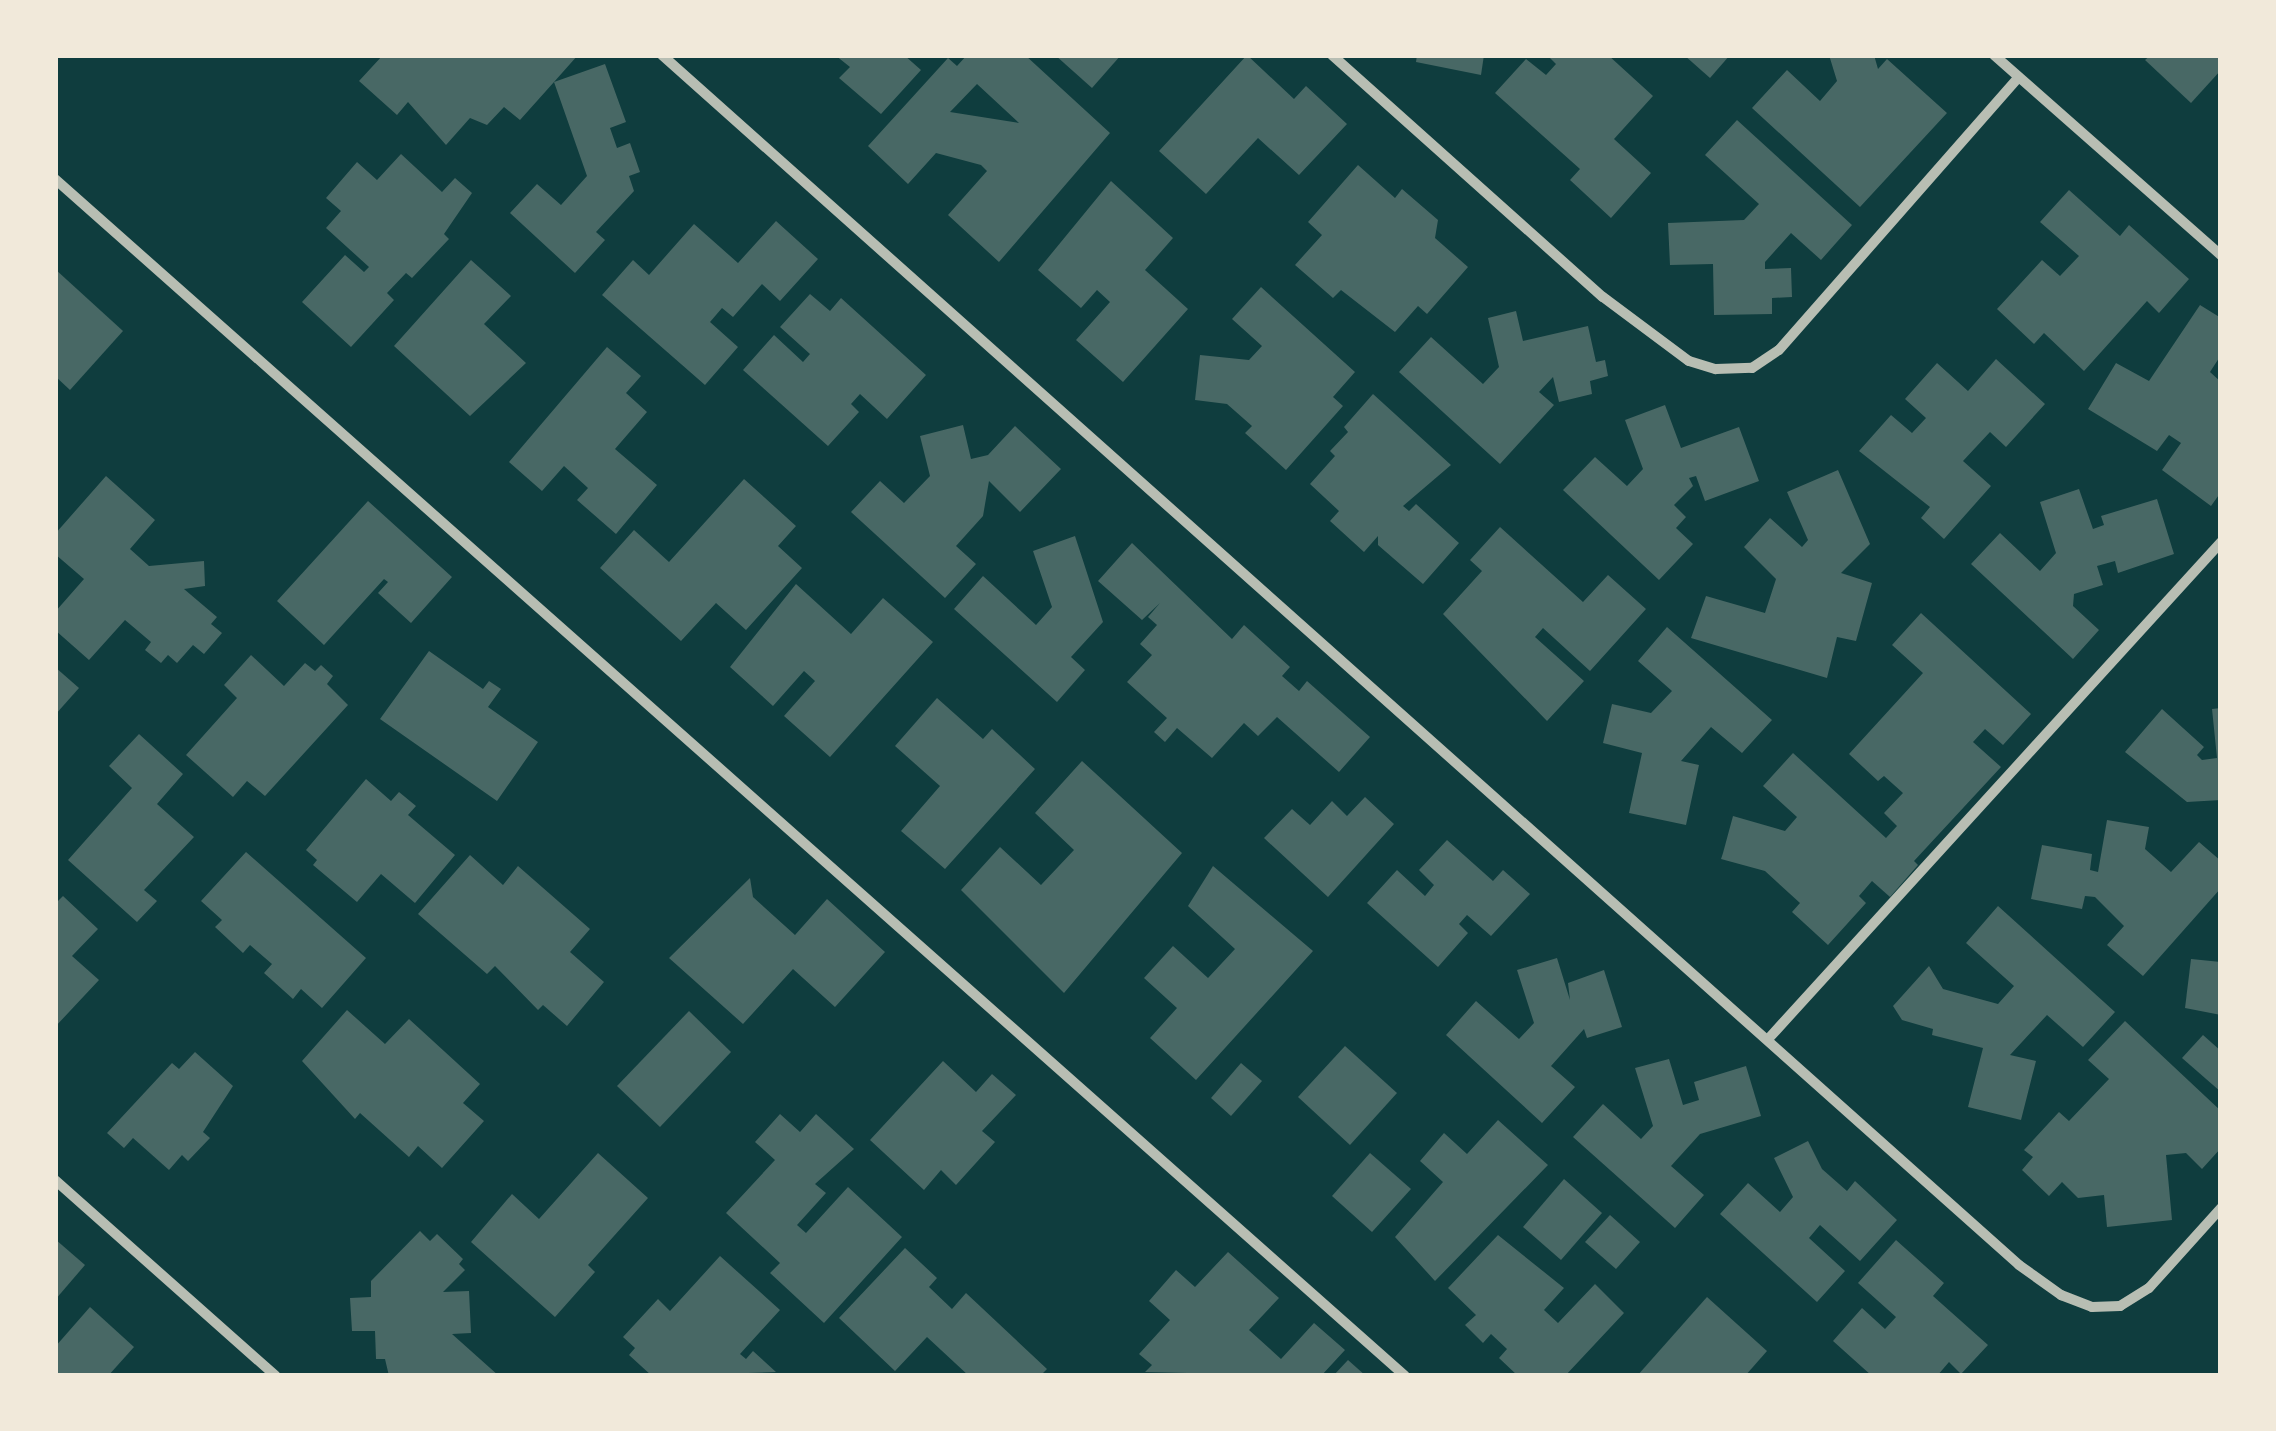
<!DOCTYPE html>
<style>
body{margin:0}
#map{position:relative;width:2276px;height:1431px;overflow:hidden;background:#0f3d3e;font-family:"Roboto Condensed",sans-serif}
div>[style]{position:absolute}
.building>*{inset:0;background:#486865}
.minor>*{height:10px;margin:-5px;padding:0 5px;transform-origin:5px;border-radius:5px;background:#b8beb3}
span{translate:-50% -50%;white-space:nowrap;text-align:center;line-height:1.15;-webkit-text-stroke:8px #f1e9da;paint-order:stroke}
.frame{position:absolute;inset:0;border:58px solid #f1e9da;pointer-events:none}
</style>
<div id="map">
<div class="building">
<div style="clip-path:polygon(383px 55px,578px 55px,554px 82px,605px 64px,626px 122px,610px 128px,617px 148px,630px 143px,640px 172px,629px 176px,634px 191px,596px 232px,605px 240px,575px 273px,510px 213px,537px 184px,561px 205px,587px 176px,554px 82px,520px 120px,504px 107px,487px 125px,470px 118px,446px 145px,408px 102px,397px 115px,359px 81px)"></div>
<div style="clip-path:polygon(835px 55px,904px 55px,921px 70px,881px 114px,839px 78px,850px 67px)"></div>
<div style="clip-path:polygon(evenodd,967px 55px,1025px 55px,1110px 133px,999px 262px,948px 215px,987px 171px,981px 165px,936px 153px,908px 184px,868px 146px,948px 58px,957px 66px,967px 55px,977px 84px,1019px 123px,950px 112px,977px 84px)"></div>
<div style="clip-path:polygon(1055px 55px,1121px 55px,1092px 88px)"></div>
<div style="clip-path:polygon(1247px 55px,1294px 99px,1306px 86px,1347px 124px,1299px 175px,1258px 138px,1206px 194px,1159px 151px)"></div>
<div style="clip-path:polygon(1417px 55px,1484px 55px,1481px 75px,1416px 62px)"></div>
<div style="clip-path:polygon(1547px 55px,1608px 55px,1653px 96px,1614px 139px,1651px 173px,1611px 218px,1570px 180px,1580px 169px,1495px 93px,1526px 59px,1546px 75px,1556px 64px)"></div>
<div style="clip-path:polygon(1684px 55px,1730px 55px,1710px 78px)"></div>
<div style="clip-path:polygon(1829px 55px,1874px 55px,1878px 69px,1887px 59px,1947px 113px,1860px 207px,1752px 108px,1787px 70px,1820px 101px,1837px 81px)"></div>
<div style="clip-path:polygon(2151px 55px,2221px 55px,2221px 70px,2191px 103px,2145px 60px)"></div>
<div style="clip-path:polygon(1737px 120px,1852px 225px,1821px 260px,1791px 233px,1765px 262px,1765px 269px,1791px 268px,1792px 297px,1772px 298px,1772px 314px,1714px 315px,1713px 264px,1670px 265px,1668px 223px,1744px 220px,1759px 204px,1705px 155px)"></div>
<div style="clip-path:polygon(401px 154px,442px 192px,455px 178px,472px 193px,444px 234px,449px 239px,412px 278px,406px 273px,387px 293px,394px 300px,351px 347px,302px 302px,345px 255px,364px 272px,369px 267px,326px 228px,341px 211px,326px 198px,357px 162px,377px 180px)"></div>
<div style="clip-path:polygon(1358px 165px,1395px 198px,1402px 189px,1438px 220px,1435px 238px,1468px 267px,1427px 314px,1418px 306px,1395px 332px,1341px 290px,1333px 298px,1295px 265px,1322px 235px,1308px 222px)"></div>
<div style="clip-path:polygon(1111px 181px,1173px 238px,1145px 270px,1188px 309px,1123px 382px,1076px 340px,1110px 302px,1097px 290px,1081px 308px,1038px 270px)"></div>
<div style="clip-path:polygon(2069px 190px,2120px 236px,2129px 225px,2189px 279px,2159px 313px,2147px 301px,2084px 371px,2044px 333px,2034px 344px,1997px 309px,2042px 260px,2060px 276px,2079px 256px,2040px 222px)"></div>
<div style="clip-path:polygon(776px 221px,818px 259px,780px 301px,762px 284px,733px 317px,722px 308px,710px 322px,738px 347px,705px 385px,602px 295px,633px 260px,649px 275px,694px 224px,738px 263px)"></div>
<div style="clip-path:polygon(471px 260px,511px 296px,484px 324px,526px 363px,470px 416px,394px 346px)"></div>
<div style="clip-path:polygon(55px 269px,123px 331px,70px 390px,55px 376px)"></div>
<div style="clip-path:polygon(1261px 287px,1355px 372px,1333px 397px,1343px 406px,1286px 470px,1245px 433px,1252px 426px,1227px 404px,1195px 400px,1200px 355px,1249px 360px,1262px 346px,1232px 319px)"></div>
<div style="clip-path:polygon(810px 294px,830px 311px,841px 298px,926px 375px,887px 419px,860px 394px,851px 404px,859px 412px,828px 446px,743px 370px,774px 335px,803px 362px,810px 354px,780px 327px)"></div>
<div style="clip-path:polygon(2200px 305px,2221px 318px,2221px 355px,2210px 372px,2221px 382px,2221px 492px,2211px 506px,2162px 470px,2181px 443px,2169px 435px,2157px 451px,2088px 409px,2116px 363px,2149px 381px)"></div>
<div style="clip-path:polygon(1516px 311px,1523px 341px,1588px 326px,1596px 362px,1605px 360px,1608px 376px,1590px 381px,1592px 394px,1559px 402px,1553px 377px,1539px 392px,1554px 405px,1500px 464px,1399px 372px,1431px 337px,1483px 384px,1499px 367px,1488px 318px)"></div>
<div style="clip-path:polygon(607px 347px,641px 376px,626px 393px,647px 412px,615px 449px,657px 485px,616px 534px,577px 500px,588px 488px,564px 466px,542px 491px,509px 462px)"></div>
<div style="clip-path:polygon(1996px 359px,2045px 404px,2006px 447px,1990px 432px,1963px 461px,1991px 486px,1944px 539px,1921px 518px,1930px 507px,1859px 451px,1891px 415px,1912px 433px,1926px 418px,1905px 399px,1937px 363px,1968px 391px)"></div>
<div style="clip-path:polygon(1373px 394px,1451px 465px,1403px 506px,1409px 511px,1416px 504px,1459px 543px,1423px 584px,1378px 545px,1378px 536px,1364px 552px,1330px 521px,1339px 511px,1310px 484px,1335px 456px,1330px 451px,1348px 432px,1344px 427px)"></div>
<div style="clip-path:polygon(1665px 405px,1681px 448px,1739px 427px,1759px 481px,1705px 501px,1696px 476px,1689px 478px,1693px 486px,1674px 505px,1686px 517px,1676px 528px,1693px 544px,1659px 580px,1563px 490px,1595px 457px,1627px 486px,1643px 469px,1625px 420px)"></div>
<div style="clip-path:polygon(963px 425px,971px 459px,988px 455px,1015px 426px,1061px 469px,1020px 512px,989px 481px,983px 516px,956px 546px,976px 564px,945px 598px,851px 512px,880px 481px,904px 503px,930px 476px,920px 436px)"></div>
<div style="clip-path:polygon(1838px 470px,1870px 544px,1841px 573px,1872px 583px,1856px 641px,1837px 637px,1827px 678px,1691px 638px,1706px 596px,1765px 613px,1776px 579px,1744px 547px,1770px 518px,1802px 547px,1808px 540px,1787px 492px)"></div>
<div style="clip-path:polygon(106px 476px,155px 520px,130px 549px,149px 566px,204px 561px,205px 586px,184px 589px,217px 617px,211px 624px,222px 633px,204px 654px,193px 645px,177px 663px,168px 655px,161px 663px,145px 650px,151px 642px,125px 620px,89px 660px,55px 630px,55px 612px,84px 579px,55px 554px,55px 534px)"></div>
<div style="clip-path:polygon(744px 479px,796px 526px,778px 546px,802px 568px,746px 630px,716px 603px,681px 641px,600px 568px,634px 530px,669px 562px)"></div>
<div style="clip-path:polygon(2079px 489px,2093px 529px,2104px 525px,2101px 516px,2157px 499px,2174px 554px,2118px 573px,2115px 561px,2097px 566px,2103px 585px,2074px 594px,2073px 606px,2099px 630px,2073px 659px,1971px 564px,2000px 533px,2040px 571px,2056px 553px,2040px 502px)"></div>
<div style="clip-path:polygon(368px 501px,452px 577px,411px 623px,378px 593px,388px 582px,384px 579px,324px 645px,277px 601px)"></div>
<div style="clip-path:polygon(1500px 527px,1583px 602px,1608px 575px,1646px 609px,1590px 671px,1543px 628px,1535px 637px,1584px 681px,1547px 721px,1443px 614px,1482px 571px,1470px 560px)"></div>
<div style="clip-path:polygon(1075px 536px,1103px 622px,1071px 657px,1085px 670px,1057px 702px,954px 609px,983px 576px,1036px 625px,1052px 607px,1033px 551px)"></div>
<div style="clip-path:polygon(1132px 543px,1232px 639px,1244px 625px,1290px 667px,1282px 676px,1299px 691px,1307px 681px,1370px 737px,1339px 772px,1277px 717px,1258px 736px,1244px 723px,1212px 758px,1177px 728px,1165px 742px,1154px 732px,1167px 718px,1127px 682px,1152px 655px,1140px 644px,1157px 625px,1148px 617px,1160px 603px,1142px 620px,1098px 581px)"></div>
<div style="clip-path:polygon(796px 584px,851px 634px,883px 598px,933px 642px,830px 757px,784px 716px,815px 681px,804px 671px,773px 706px,730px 667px)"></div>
<div style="clip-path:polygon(1921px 613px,2031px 714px,2003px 745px,1985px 729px,1973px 742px,2001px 767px,1914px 861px,1918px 865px,1890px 897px,1872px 881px,1859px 896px,1866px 903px,1828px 945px,1792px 912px,1800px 903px,1765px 871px,1721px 859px,1723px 853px,1733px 816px,1785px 831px,1797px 817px,1763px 786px,1793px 753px,1886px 838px,1897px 826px,1884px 813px,1903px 793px,1884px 776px,1878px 781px,1849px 754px,1923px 673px,1892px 645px)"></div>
<div style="clip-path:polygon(1667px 627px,1772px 720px,1742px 753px,1711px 727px,1681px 761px,1699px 765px,1686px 825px,1629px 813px,1642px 753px,1603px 743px,1612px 704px,1651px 713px,1672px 691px,1638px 661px)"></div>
<div style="clip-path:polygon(429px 651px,483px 689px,489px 681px,501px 689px,488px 707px,538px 742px,497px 801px,380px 719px)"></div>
<div style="clip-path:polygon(251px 655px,284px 686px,305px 663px,315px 671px,321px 665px,333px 676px,327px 684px,348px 705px,265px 796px,247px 781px,233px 797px,186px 755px,237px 698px,224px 685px)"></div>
<div style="clip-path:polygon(55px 667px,79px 688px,55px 715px)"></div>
<div style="clip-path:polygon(937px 698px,983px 739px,992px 729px,1035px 769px,945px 869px,901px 831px,940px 786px,895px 746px)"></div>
<div style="clip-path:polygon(2221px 708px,2221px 800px,2187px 802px,2125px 752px,2162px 709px,2204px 747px,2197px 755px,2202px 760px,2217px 758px,2212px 709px)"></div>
<div style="clip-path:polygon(139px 734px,183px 774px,157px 804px,194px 837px,144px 890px,157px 901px,137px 922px,68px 860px,132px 788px,109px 766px)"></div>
<div style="clip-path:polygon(1082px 761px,1182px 853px,1064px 993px,961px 890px,1000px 847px,1041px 885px,1074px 850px,1035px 813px)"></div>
<div style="clip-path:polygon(366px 779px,391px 801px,399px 792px,416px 806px,408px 815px,455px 855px,415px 903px,381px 874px,357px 902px,313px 865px,317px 860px,306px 850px)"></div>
<div style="clip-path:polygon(1365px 797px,1394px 824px,1328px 897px,1264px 838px,1292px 809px,1310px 825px,1332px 801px,1347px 816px)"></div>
<div style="clip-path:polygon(2107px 820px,2149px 827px,2145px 849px,2171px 872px,2199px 842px,2221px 861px,2221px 888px,2143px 976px,2107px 945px,2124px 926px,2095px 897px,2085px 896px,2082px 909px,2031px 899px,2042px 845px,2092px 854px,2090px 870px,2098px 872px)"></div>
<div style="clip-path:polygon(1447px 840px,1493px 881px,1503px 870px,1530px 894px,1491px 936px,1467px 915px,1459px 924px,1468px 933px,1438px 967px,1367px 903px,1397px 870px,1425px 896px,1434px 885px,1419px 870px)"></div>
<div style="clip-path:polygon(246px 852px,366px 958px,322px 1008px,301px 989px,293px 999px,264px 973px,272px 964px,250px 945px,243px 953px,215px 927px,222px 920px,201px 901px)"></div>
<div style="clip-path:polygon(470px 855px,503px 885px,518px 866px,590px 929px,570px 952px,604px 982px,567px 1026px,543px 1005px,538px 1010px,495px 966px,487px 974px,418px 914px)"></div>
<div style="clip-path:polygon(1213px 866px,1313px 951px,1196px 1080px,1150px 1038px,1177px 1008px,1144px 978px,1173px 946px,1208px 978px,1235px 949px,1188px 906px)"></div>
<div style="clip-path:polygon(750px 878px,753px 897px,795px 935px,827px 899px,885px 952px,835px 1007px,793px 969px,743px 1024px,669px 958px)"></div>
<div style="clip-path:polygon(63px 896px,98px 929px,72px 956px,99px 980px,55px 1027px,55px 904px)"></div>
<div style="clip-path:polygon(1998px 906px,2115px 1012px,2083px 1047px,2047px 1015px,2010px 1055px,2036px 1061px,2021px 1120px,1968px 1107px,1983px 1048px,1932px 1035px,1933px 1029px,1902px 1020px,1893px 1006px,1929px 966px,1943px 989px,1998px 1004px,2014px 986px,1966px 943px)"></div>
<div style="clip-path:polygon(1557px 958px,1570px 1000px,1568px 983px,1604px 970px,1622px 1027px,1587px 1038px,1584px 1029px,1551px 1066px,1575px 1087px,1542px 1123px,1446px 1035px,1476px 1001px,1519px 1039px,1534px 1023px,1517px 970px)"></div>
<div style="clip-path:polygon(2191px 959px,2221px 962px,2221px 1015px,2185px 1008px)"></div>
<div style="clip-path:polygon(347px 1010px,385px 1044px,409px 1019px,480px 1084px,463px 1103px,484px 1121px,442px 1168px,418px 1146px,409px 1157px,360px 1113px,355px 1119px,302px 1061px)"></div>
<div style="clip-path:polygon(689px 1011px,731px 1052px,660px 1127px,617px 1086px)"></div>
<div style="clip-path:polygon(2125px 1021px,2221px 1111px,2221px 1148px,2202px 1169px,2186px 1153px,2166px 1155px,2172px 1220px,2107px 1227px,2104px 1195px,2078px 1198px,2062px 1182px,2049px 1196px,2022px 1170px,2033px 1157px,2024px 1150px,2059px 1112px,2069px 1121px,2109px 1079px,2088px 1060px)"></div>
<div style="clip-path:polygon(2203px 1035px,2221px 1051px,2221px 1092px,2182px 1058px)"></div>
<div style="clip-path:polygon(1345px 1046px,1397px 1093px,1350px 1145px,1298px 1097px)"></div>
<div style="clip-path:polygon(195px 1052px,233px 1086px,203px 1132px,210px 1138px,188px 1161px,182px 1155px,169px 1170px,133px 1138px,124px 1148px,107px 1133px,172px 1063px,179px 1069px)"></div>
<div style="clip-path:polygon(1669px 1059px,1683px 1105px,1699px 1100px,1694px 1082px,1746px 1066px,1761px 1116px,1700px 1134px,1671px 1166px,1704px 1195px,1675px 1228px,1573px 1137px,1603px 1104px,1641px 1139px,1653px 1126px,1635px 1068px)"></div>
<div style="clip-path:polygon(943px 1061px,976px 1092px,992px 1074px,1016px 1095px,982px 1131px,995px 1142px,956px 1185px,941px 1170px,924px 1190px,870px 1140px)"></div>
<div style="clip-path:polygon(1241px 1063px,1262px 1081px,1231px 1116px,1211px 1098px)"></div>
<div style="clip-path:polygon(780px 1114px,800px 1132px,816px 1114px,854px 1149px,815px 1184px,826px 1193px,797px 1225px,806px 1233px,848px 1187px,902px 1237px,824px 1323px,770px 1273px,780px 1263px,726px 1213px,775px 1160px,755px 1142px)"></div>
<div style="clip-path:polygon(1498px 1120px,1548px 1165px,1435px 1281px,1395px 1237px,1443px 1182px,1420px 1161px,1444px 1133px,1467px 1154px)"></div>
<div style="clip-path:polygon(1808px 1141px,1822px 1169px,1847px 1191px,1855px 1181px,1897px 1220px,1860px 1261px,1820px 1225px,1809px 1238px,1845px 1271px,1817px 1302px,1720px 1214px,1748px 1183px,1780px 1212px,1793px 1197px,1774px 1158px)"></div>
<div style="clip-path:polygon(598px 1153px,648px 1198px,588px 1265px,595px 1272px,555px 1317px,471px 1242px,512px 1194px,539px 1219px)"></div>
<div style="clip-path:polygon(1370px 1153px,1411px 1189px,1372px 1232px,1332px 1196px)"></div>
<div style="clip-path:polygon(1564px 1179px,1602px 1213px,1561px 1260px,1523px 1227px)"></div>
<div style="clip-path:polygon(1610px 1215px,1640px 1242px,1616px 1269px,1585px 1242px)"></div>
<div style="clip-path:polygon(420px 1231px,430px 1241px,437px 1234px,463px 1259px,459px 1264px,465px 1270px,443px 1292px,469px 1291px,471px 1333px,452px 1334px,499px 1376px,389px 1376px,385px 1359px,376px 1359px,375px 1331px,352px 1331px,350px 1298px,371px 1297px,371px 1281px)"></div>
<div style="clip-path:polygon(1498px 1235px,1564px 1288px,1544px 1310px,1558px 1323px,1595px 1284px,1624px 1313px,1565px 1376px,1518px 1376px,1499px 1358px,1507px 1349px,1491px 1334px,1483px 1343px,1465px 1325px,1476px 1315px,1448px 1288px)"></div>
<div style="clip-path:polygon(55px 1239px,85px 1265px,55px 1300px)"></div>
<div style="clip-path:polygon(1896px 1240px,1944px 1283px,1933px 1296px,1988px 1345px,1961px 1374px,1949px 1362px,1937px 1376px,1872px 1376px,1833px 1341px,1862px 1308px,1885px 1329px,1896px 1317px,1858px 1283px)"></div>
<div style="clip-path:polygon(905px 1248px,937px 1278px,929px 1287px,952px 1309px,966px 1293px,1047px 1369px,1040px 1376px,969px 1376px,927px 1337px,895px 1371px,839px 1318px)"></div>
<div style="clip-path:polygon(1228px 1252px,1279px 1298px,1249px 1330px,1281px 1359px,1314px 1323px,1345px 1350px,1321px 1376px,1145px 1372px,1152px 1365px,1139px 1354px,1170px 1320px,1149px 1301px,1176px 1270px,1195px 1287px)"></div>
<div style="clip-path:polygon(720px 1256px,780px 1310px,740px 1354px,746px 1359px,753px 1351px,776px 1372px,652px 1376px,629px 1355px,635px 1348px,623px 1337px,658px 1299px,670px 1311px)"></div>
<div style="clip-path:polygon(1707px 1297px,1767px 1351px,1745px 1376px,1637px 1376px)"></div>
<div style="clip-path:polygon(90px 1307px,134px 1347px,108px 1376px,55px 1376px,55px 1347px)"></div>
<div style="clip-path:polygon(1348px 1360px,1366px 1376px,1333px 1376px)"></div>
</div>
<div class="minor">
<div style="left:662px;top:55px;width:1818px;rotate:41.72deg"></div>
<div style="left:2019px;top:1265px;width:52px;rotate:35.5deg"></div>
<div style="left:2061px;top:1295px;width:33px;rotate:21deg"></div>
<div style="left:2092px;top:1307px;width:28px;rotate:-2deg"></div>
<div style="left:2120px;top:1306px;width:34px;rotate:-32deg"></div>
<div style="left:2149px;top:1288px;width:108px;rotate:-48deg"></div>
<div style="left:1332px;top:55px;width:363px;rotate:41.8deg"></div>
<div style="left:1603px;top:297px;width:107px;rotate:36.7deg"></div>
<div style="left:1689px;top:361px;width:28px;rotate:17deg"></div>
<div style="left:1716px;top:369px;width:36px;rotate:-2deg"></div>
<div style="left:1752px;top:368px;width:32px;rotate:-34deg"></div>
<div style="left:1779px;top:350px;width:363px;rotate:-48.7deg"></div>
<div style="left:1994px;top:55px;width:303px;rotate:41.4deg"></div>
<div style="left:55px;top:179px;width:1804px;rotate:41.56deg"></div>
<div style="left:1770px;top:1037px;width:670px;rotate:-47.66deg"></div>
<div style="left:55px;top:1180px;width:295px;rotate:41.6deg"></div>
</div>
<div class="frame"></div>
</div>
